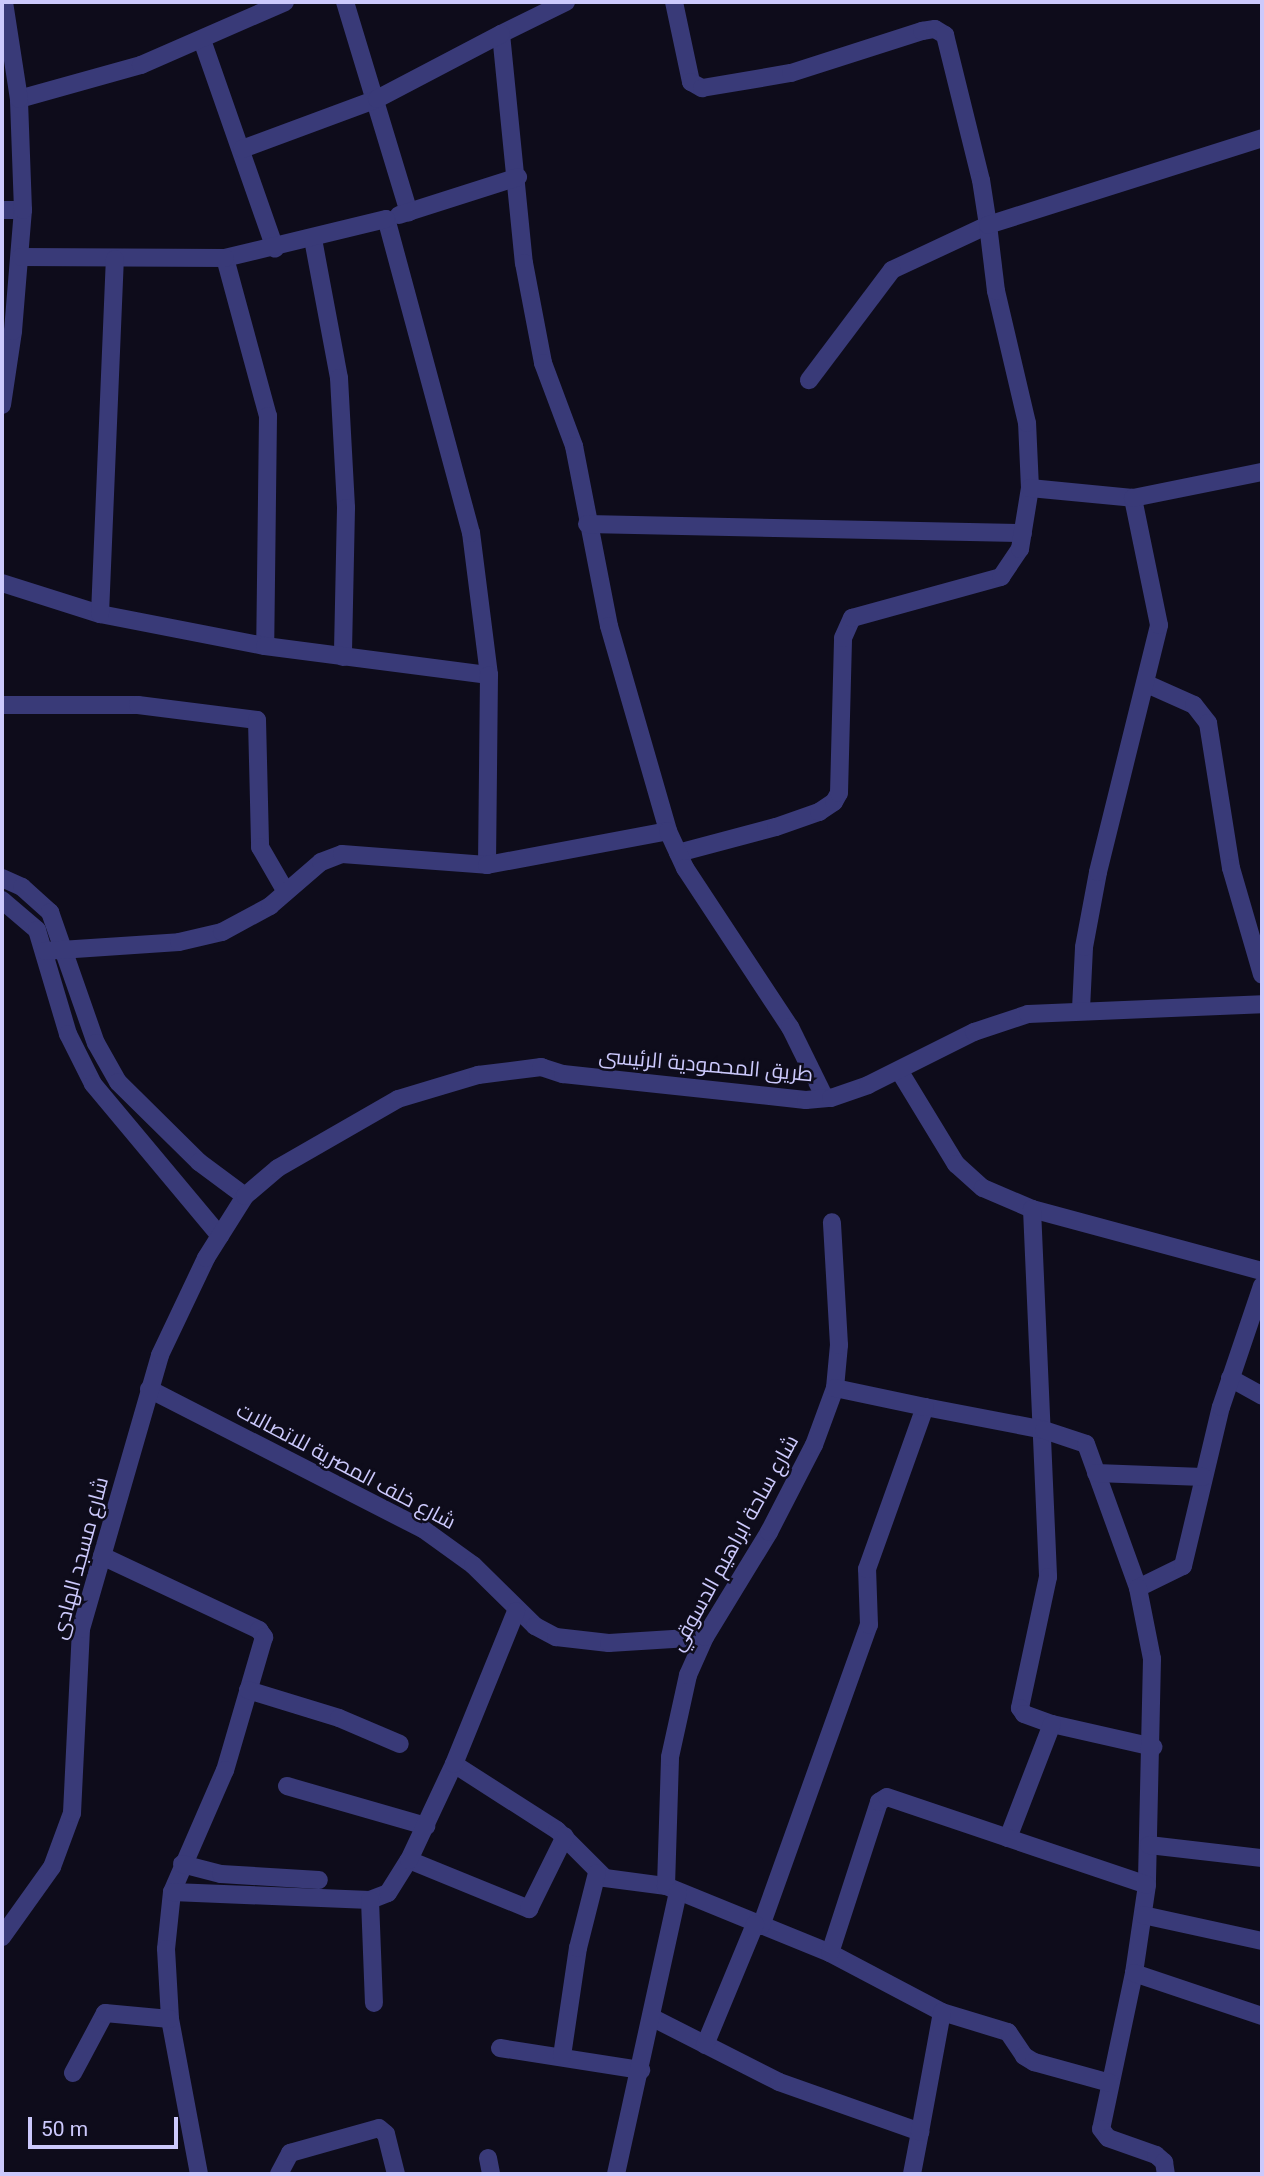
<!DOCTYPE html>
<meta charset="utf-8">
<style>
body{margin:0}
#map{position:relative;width:1264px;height:2176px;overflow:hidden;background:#0e0c1b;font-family:Roboto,Cairo,sans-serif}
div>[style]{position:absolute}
.minor>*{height:18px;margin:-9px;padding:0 9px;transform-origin:9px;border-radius:9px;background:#393a78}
span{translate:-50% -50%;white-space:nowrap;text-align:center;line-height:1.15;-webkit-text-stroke:5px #0e0c1b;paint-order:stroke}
.street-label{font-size:21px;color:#ccc9fc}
.frame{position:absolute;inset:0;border:4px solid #ccc9fc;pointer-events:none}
.scale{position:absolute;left:28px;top:2117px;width:150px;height:32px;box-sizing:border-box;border:4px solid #ccc9fc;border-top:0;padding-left:9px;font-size:21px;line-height:24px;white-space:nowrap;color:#ccc9fc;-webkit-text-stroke:5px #0e0c1b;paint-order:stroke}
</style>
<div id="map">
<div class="minor">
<div style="left:345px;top:2px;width:220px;rotate:73.1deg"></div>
<div style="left:566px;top:2px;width:72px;rotate:153.8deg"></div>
<div style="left:501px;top:34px;width:230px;rotate:84.3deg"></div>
<div style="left:524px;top:263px;width:102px;rotate:79.2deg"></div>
<div style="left:543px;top:363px;width:89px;rotate:69.5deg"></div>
<div style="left:574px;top:446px;width:183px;rotate:79deg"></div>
<div style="left:609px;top:626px;width:213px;rotate:73.9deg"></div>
<div style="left:674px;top:2px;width:82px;rotate:78deg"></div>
<div style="left:691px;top:82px;width:13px;rotate:29deg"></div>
<div style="left:702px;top:88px;width:90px;rotate:-9.6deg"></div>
<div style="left:791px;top:73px;width:138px;rotate:-17.8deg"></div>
<div style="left:922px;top:31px;width:13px;rotate:-9deg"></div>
<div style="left:935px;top:29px;width:12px;rotate:31deg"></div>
<div style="left:945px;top:35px;width:149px;rotate:76.1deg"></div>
<div style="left:981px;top:180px;width:46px;rotate:81.2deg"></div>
<div style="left:988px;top:225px;width:106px;rotate:154.9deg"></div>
<div style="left:892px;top:270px;width:138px;rotate:127deg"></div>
<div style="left:202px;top:40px;width:221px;rotate:70.7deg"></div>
<div style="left:19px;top:99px;width:127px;rotate:-15.6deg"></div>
<div style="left:141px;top:65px;width:157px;rotate:-23.6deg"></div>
<div style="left:242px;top:149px;width:144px;rotate:-20.3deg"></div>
<div style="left:377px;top:99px;width:140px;rotate:-27.7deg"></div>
<div style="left:2px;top:210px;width:21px"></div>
<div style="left:399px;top:215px;width:125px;rotate:-17.7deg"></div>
<div style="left:313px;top:239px;width:141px;rotate:79.4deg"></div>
<div style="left:339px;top:378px;width:130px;rotate:86.9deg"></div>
<div style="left:346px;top:508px;width:149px;rotate:91.2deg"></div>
<div style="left:225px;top:258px;width:164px;rotate:74.8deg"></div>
<div style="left:268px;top:416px;width:230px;rotate:90.7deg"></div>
<div style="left:2px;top:405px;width:75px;rotate:-81.5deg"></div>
<div style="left:13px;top:331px;width:121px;rotate:-85.3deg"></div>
<div style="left:23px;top:210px;width:111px;rotate:-92.1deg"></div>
<div style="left:19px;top:99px;width:98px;rotate:-98.8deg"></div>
<div style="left:1030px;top:488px;width:65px;rotate:-92.6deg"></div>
<div style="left:1027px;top:423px;width:136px;rotate:-103.2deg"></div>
<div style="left:996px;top:291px;width:66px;rotate:-96.9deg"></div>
<div style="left:988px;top:225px;width:287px;rotate:-17.6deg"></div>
<div style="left:587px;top:524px;width:436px;rotate:1.2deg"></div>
<div style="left:2px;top:583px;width:103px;rotate:17.6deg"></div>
<div style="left:100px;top:614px;width:168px;rotate:11deg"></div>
<div style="left:265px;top:646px;width:226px;rotate:7.4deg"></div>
<div style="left:489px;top:675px;width:143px;rotate:-97.2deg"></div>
<div style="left:471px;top:533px;width:325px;rotate:-105.1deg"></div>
<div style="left:386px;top:219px;width:166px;rotate:166.4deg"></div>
<div style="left:225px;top:258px;width:204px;rotate:-179.7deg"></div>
<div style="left:100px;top:614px;width:355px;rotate:-87.6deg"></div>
<div style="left:1147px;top:684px;width:51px;rotate:24.1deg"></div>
<div style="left:1194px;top:705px;width:23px;rotate:52deg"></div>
<div style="left:1208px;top:723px;width:147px;rotate:81deg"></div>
<div style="left:1231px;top:868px;width:111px;rotate:73.8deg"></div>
<div style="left:2px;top:705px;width:136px"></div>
<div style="left:138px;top:705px;width:120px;rotate:7.2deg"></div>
<div style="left:257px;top:720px;width:127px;rotate:88.6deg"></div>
<div style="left:260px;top:847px;width:52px;rotate:60deg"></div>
<div style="left:678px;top:853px;width:101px;rotate:-14.9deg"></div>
<div style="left:776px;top:827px;width:46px;rotate:-19.2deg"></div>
<div style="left:819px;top:812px;width:18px;rotate:-34deg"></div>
<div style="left:834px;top:802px;width:10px;rotate:-61deg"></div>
<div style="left:839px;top:793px;width:155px;rotate:-88.5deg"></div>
<div style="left:843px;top:638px;width:22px;rotate:-66deg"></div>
<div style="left:852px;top:618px;width:155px;rotate:-15.4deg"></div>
<div style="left:1001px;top:577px;width:34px;rotate:-56deg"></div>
<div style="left:1020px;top:549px;width:62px;rotate:-80.7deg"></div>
<div style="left:1030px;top:488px;width:103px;rotate:5.5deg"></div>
<div style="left:487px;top:865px;width:190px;rotate:-89.4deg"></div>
<div style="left:2px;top:878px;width:22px;rotate:24deg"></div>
<div style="left:22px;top:887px;width:38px;rotate:42deg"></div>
<div style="left:50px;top:912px;width:139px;rotate:70.7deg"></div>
<div style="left:96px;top:1043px;width:45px;rotate:60.6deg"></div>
<div style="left:118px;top:1082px;width:114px;rotate:44.6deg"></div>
<div style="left:199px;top:1162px;width:57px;rotate:36.5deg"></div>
<div style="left:2px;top:900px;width:46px;rotate:40.6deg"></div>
<div style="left:37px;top:930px;width:109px;rotate:73.4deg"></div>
<div style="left:68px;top:1034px;width:56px;rotate:63.4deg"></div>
<div style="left:93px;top:1084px;width:198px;rotate:50.1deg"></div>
<div style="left:45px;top:951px;width:134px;rotate:-3.8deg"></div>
<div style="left:179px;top:942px;width:44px;rotate:-13.1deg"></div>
<div style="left:222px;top:932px;width:55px;rotate:-28.4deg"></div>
<div style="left:270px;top:906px;width:67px;rotate:-40.8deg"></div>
<div style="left:321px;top:862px;width:22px;rotate:-21deg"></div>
<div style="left:342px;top:854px;width:145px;rotate:4.3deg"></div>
<div style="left:487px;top:865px;width:184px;rotate:-10.6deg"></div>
<div style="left:668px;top:831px;width:41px;rotate:65.3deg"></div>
<div style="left:685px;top:868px;width:191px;rotate:56.6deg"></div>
<div style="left:790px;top:1027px;width:79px;rotate:63.8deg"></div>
<div style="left:1081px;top:1009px;width:62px;rotate:-87.2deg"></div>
<div style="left:1084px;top:947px;width:76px;rotate:-79.4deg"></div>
<div style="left:1098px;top:872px;width:254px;rotate:-76.1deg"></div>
<div style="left:1159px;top:625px;width:130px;rotate:-101.6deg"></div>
<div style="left:1133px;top:498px;width:132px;rotate:-11.4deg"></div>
<div style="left:900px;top:1072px;width:108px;rotate:58.7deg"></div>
<div style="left:956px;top:1164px;width:36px;rotate:42deg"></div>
<div style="left:983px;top:1188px;width:53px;rotate:23.2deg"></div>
<div style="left:1032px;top:1209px;width:238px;rotate:15.1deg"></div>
<div style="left:1032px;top:1209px;width:368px;rotate:87.5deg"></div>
<div style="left:1048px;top:1577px;width:134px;rotate:102.1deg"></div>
<div style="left:1020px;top:1708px;width:7px;rotate:56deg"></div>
<div style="left:1024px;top:1714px;width:30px;rotate:20deg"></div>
<div style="left:1052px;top:1724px;width:104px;rotate:12.8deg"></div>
<div style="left:1230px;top:1378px;width:37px;rotate:29deg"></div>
<div style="left:149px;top:1389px;width:308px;rotate:27.1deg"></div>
<div style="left:423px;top:1529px;width:62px;rotate:35.8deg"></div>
<div style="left:473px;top:1565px;width:87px;rotate:44.5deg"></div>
<div style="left:535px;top:1626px;width:24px;rotate:28deg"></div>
<div style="left:556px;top:1637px;width:53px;rotate:6.5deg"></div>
<div style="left:609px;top:1643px;width:96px;rotate:-3.6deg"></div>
<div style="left:925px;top:1407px;width:121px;rotate:10.9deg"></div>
<div style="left:1044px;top:1430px;width:44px;rotate:18.4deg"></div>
<div style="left:1086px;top:1444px;width:153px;rotate:70.1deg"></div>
<div style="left:1138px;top:1588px;width:50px;rotate:-26.1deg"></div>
<div style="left:1183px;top:1566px;width:163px;rotate:-76.6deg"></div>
<div style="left:1221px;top:1407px;width:128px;rotate:-71.3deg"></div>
<div style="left:1096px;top:1473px;width:107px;rotate:2.1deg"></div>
<div style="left:102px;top:1556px;width:174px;rotate:25.2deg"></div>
<div style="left:259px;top:1630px;width:9px;rotate:54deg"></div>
<div style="left:264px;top:1637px;width:139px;rotate:106.3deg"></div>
<div style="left:225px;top:1770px;width:133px;rotate:113.5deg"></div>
<div style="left:172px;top:1892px;width:57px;rotate:96deg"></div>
<div style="left:166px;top:1949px;width:70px;rotate:86.7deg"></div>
<div style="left:170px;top:2019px;width:158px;rotate:79.4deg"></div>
<div style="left:1138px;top:1588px;width:72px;rotate:78.8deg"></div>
<div style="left:1152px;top:1659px;width:226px;rotate:91.3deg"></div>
<div style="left:1147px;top:1885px;width:89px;rotate:98.4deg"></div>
<div style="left:1134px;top:1973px;width:159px;rotate:101.9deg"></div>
<div style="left:1101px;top:2129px;width:11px;rotate:52deg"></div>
<div style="left:1108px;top:2138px;width:51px;rotate:19.5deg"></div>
<div style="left:1156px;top:2155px;width:11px;rotate:41deg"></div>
<div style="left:1164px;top:2162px;width:12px;rotate:81deg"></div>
<div style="left:248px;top:1690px;width:95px;rotate:17.1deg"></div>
<div style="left:339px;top:1718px;width:66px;rotate:23.1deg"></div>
<div style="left:454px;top:1764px;width:122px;rotate:32.7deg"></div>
<div style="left:557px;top:1830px;width:68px;rotate:45deg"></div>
<div style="left:605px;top:1878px;width:62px;rotate:7.5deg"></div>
<div style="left:666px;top:1886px;width:177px;rotate:22.2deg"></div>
<div style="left:830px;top:1953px;width:127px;rotate:27.8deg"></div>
<div style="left:942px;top:2012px;width:69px;rotate:16.9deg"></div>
<div style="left:1008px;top:2032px;width:29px;rotate:56deg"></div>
<div style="left:1024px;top:2056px;width:12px;rotate:31deg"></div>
<div style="left:1034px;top:2062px;width:79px;rotate:15.4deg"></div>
<div style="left:287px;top:1786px;width:145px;rotate:16.1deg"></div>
<div style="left:1008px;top:1838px;width:122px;rotate:-68.9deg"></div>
<div style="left:1149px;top:1845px;width:114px;rotate:6.6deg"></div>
<div style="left:409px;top:1860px;width:130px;rotate:22.2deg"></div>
<div style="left:529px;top:1909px;width:81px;rotate:-63.7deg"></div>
<div style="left:182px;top:1864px;width:40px;rotate:14.4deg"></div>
<div style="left:221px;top:1874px;width:98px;rotate:3.5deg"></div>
<div style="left:666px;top:1886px;width:129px;rotate:-88.2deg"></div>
<div style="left:670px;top:1757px;width:84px;rotate:-77.6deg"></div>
<div style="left:688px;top:1675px;width:42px;rotate:-65.9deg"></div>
<div style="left:705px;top:1637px;width:123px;rotate:-58.6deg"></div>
<div style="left:769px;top:1532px;width:98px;rotate:-62.7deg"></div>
<div style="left:814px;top:1445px;width:61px;rotate:-69.8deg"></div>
<div style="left:835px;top:1388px;width:43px;rotate:-84.7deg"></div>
<div style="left:839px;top:1345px;width:123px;rotate:-93.3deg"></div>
<div style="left:172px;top:1892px;width:198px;rotate:2.3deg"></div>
<div style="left:370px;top:1900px;width:19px;rotate:-21deg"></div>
<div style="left:388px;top:1893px;width:39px;rotate:-58deg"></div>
<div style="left:409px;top:1860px;width:106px;rotate:-64.9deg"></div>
<div style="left:454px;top:1764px;width:165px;rotate:-67.9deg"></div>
<div style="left:370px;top:1900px;width:103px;rotate:87.8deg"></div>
<div style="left:1143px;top:1915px;width:122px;rotate:12.3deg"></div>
<div style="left:761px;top:1926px;width:320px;rotate:-70.3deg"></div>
<div style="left:869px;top:1625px;width:56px;rotate:-92deg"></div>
<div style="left:867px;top:1569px;width:172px;rotate:-70.3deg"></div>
<div style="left:925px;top:1407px;width:92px;rotate:-168.1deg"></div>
<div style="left:2px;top:1937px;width:86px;rotate:-54.5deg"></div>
<div style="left:52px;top:1867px;width:58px;rotate:-69.7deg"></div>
<div style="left:72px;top:1813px;width:184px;rotate:-87.2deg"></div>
<div style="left:81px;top:1629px;width:285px;rotate:-73.9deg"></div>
<div style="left:160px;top:1355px;width:107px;rotate:-64.6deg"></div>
<div style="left:206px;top:1258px;width:73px;rotate:-57.8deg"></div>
<div style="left:245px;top:1196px;width:43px;rotate:-40.3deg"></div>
<div style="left:278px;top:1168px;width:138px;rotate:-29.9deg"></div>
<div style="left:398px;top:1099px;width:84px;rotate:-16.7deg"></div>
<div style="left:478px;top:1075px;width:64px;rotate:-7.2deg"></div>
<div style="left:541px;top:1067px;width:23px;rotate:18deg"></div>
<div style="left:563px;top:1074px;width:244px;rotate:6.1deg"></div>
<div style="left:806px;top:1100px;width:25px;rotate:-5deg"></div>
<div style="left:831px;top:1098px;width:39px;rotate:-19deg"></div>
<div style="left:868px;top:1085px;width:119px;rotate:-26.6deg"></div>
<div style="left:974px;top:1032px;width:57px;rotate:-18.4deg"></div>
<div style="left:1028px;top:1014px;width:234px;rotate:-2.4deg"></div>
<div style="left:830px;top:1953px;width:159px;rotate:-72deg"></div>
<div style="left:879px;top:1802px;width:9px;rotate:-32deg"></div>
<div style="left:887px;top:1797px;width:274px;rotate:18.7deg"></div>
<div style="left:1134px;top:1973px;width:135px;rotate:18.6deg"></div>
<div style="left:653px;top:2018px;width:141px;rotate:26.9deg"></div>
<div style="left:779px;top:2082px;width:150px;rotate:19.5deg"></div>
<div style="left:920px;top:2132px;width:43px;rotate:100.8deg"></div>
<div style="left:705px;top:2045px;width:131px;rotate:-67.5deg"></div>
<div style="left:500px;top:2048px;width:143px;rotate:8.9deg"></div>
<div style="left:562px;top:2056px;width:109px;rotate:-81.6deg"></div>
<div style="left:578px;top:1948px;width:77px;rotate:-75.8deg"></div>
<div style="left:73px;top:2073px;width:68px;rotate:-61.9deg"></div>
<div style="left:105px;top:2013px;width:65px;rotate:5.3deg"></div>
<div style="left:920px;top:2132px;width:122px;rotate:-79.6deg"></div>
<div style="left:488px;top:2158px;width:16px;rotate:79deg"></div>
<div style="left:279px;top:2174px;width:24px;rotate:-62deg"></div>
<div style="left:290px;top:2153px;width:92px;rotate:-15.7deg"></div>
<div style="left:379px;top:2128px;width:9px;rotate:41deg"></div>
<div style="left:386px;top:2134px;width:41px;rotate:76deg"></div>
<div style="left:616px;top:2174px;width:289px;rotate:-77.6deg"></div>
</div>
<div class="street-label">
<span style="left:706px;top:1065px;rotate:5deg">طريق المحمودية الرئيسى</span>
<span style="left:346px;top:1466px;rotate:28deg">شارع خلف المصرية للاتصالات</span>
<span style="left:734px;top:1543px;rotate:-61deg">شارع ساحة ابراهيم الدسوقي</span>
<span style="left:80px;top:1558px;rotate:-75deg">شارع مسجد الهادى</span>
</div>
<div class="frame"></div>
<div class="scale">50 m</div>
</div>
